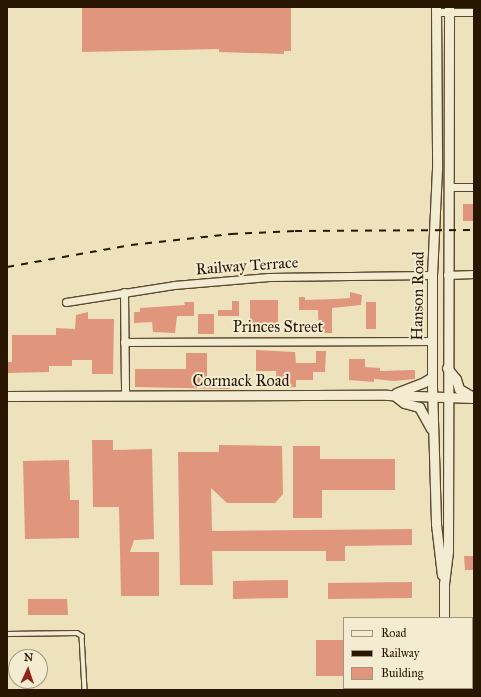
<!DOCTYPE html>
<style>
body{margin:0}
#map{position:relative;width:481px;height:697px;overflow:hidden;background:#ede2bb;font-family:"IM FELL Great Primer",serif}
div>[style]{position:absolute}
.building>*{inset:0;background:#e0967d}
.roads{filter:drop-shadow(1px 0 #5a492f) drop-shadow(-1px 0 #5a492f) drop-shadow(0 1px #5a492f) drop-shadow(0 -1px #5a492f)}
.lane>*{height:3.5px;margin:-1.75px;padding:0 1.75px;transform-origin:1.75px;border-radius:1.75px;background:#f3ecd3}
.street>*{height:7px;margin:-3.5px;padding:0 3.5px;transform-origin:3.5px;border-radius:3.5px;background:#f3ecd3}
.secondary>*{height:9px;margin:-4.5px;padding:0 4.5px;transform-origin:4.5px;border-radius:4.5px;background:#f3ecd3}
.rail>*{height:2px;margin-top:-1px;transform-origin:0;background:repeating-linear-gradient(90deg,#291600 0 7px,transparent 0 14px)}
span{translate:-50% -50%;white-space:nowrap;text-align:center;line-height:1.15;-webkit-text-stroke:4px #f3ecd3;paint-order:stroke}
.street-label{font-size:16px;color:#291600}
.frame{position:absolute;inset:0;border:8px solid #291600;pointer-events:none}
.legend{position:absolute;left:343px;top:617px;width:130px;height:72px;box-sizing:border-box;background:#f3ecd3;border:1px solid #a2967f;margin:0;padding:5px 7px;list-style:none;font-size:12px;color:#291600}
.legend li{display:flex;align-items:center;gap:8px;height:20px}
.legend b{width:20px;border:1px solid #a2967f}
.north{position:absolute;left:8px;top:649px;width:40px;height:40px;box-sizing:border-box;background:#f3ecd3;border:1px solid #a2967f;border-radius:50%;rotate:3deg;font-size:11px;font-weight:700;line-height:16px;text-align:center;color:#291600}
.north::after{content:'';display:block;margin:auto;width:14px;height:18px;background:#8f2418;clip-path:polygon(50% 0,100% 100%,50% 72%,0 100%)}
</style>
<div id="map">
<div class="building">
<div style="clip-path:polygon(82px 7px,291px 7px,291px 51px,284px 51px,284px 54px,219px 52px,219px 49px,82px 52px)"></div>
<div style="clip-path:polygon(463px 204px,474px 204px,474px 221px,463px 221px)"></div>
<div style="clip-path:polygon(350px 292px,362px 295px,361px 305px,332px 308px,332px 333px,319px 333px,318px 310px,299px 310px,299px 297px,305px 297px,305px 300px,335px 299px,350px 298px)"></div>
<div style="clip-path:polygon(250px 300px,278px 300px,278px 331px,250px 331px)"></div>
<div style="clip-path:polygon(232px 301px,239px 301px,239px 316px,218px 316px,218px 310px,232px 310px)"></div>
<div style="clip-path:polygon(184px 302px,194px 302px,194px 316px,177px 316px,175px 333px,153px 332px,152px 322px,134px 323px,134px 312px,140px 312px,140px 308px,185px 305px)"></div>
<div style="clip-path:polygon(366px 302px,376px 302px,376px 329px,366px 329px)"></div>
<div style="clip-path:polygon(88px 312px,88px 319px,114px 319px,113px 374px,92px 374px,92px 360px,72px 360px,72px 366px,49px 366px,49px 372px,8px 373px,8px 362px,12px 362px,12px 335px,56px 335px,56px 328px,75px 329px,76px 315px)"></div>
<div style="clip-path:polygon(198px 314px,214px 314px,214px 334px,198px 334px)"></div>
<div style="clip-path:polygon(256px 350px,295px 352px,296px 363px,316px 363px,316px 351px,326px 351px,325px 372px,313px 372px,313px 380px,296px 380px,296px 387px,277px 388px,276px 371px,256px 371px)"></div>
<div style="clip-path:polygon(186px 353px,207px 353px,207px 377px,230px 377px,230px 389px,135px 387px,135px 369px,186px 369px)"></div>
<div style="clip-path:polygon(349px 359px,365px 359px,365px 367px,380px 368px,380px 371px,415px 370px,415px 379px,394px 381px,374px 379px,374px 382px,349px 380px)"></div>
<div style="clip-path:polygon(92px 440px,113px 440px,113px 450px,152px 449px,154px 539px,134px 540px,130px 552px,159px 552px,159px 596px,121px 596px,119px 507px,93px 507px)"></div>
<div style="clip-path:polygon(219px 445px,282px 446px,283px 494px,275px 503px,227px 503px,211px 488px,212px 531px,412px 529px,412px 545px,345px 546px,345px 561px,326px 561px,326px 551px,212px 551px,213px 585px,180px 585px,178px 452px,219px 452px)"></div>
<div style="clip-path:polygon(293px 446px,320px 446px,320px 459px,395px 459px,395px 490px,322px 490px,322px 518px,293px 518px)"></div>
<div style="clip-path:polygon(69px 460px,70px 500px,79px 500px,79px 538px,25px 539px,23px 461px)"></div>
<div style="clip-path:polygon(464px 556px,474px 556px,474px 570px,465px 570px)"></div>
<div style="clip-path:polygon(288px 580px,288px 598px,233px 599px,233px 581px)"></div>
<div style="clip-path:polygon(412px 582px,412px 598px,328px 599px,328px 583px)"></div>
<div style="clip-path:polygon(28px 599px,67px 599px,68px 615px,28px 615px)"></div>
<div style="clip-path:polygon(316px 640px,344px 640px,344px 676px,316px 676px)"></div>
</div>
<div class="roads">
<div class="lane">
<div style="left:7px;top:634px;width:70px;rotate:-0.8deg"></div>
<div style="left:77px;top:633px;width:6px;rotate:31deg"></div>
<div style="left:82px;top:636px;width:54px;rotate:86.8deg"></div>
</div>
<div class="street">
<div style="left:436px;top:12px;width:38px"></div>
<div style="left:448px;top:187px;width:26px"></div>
<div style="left:447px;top:275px;width:27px;rotate:-2deg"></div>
<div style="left:124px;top:292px;width:103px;rotate:89.4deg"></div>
<div style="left:66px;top:302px;width:109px;rotate:-8.9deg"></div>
<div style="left:174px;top:285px;width:95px;rotate:-4.8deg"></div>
<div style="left:269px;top:277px;width:163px;rotate:-0.7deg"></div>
<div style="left:124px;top:342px;width:308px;rotate:-0.2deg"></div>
</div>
<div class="secondary">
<div style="left:436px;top:7px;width:162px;rotate:89.6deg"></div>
<div style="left:437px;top:169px;width:108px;rotate:92.7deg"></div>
<div style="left:432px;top:277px;width:110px;rotate:90deg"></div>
<div style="left:432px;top:387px;width:137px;rotate:88.3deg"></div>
<div style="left:436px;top:524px;width:51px;rotate:83.3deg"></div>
<div style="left:447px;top:368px;width:14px;rotate:51deg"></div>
<div style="left:456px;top:379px;width:10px;rotate:73deg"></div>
<div style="left:459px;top:389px;width:14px;rotate:30deg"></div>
<div style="left:396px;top:393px;width:30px;rotate:-21deg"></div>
<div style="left:424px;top:382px;width:9px;rotate:-32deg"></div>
<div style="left:7px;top:396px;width:380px;rotate:-0.2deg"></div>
<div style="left:387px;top:395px;width:87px;rotate:2deg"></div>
<div style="left:395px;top:396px;width:11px;rotate:38deg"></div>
<div style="left:404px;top:403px;width:16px;rotate:15deg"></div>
<div style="left:419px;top:407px;width:25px;rotate:61deg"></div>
<div style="left:444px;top:618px;width:34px;rotate:-90deg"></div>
<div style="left:444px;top:584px;width:33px;rotate:-83deg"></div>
<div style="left:448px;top:551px;width:544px;rotate:-89.89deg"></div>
<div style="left:445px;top:688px;width:2px;rotate:90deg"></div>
</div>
</div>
<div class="rail">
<div style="left:7px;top:267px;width:126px;rotate:-10.1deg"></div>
<div style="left:131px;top:245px;width:101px;rotate:-6.3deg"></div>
<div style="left:231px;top:234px;width:64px;rotate:-2.7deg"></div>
<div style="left:295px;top:231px;width:179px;rotate:-0.3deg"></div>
</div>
<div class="street-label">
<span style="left:247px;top:266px;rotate:-4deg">Railway Terrace</span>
<span style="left:418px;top:296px;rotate:-89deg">Hanson Road</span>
<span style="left:278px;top:327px">Princes Street</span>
<span style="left:241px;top:381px">Cormack Road</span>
</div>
<div class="frame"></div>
<ul class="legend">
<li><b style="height:5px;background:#f3ecd3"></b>Road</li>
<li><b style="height:5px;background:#291600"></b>Railway</li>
<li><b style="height:11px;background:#e0967d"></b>Building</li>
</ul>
<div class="north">N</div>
</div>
